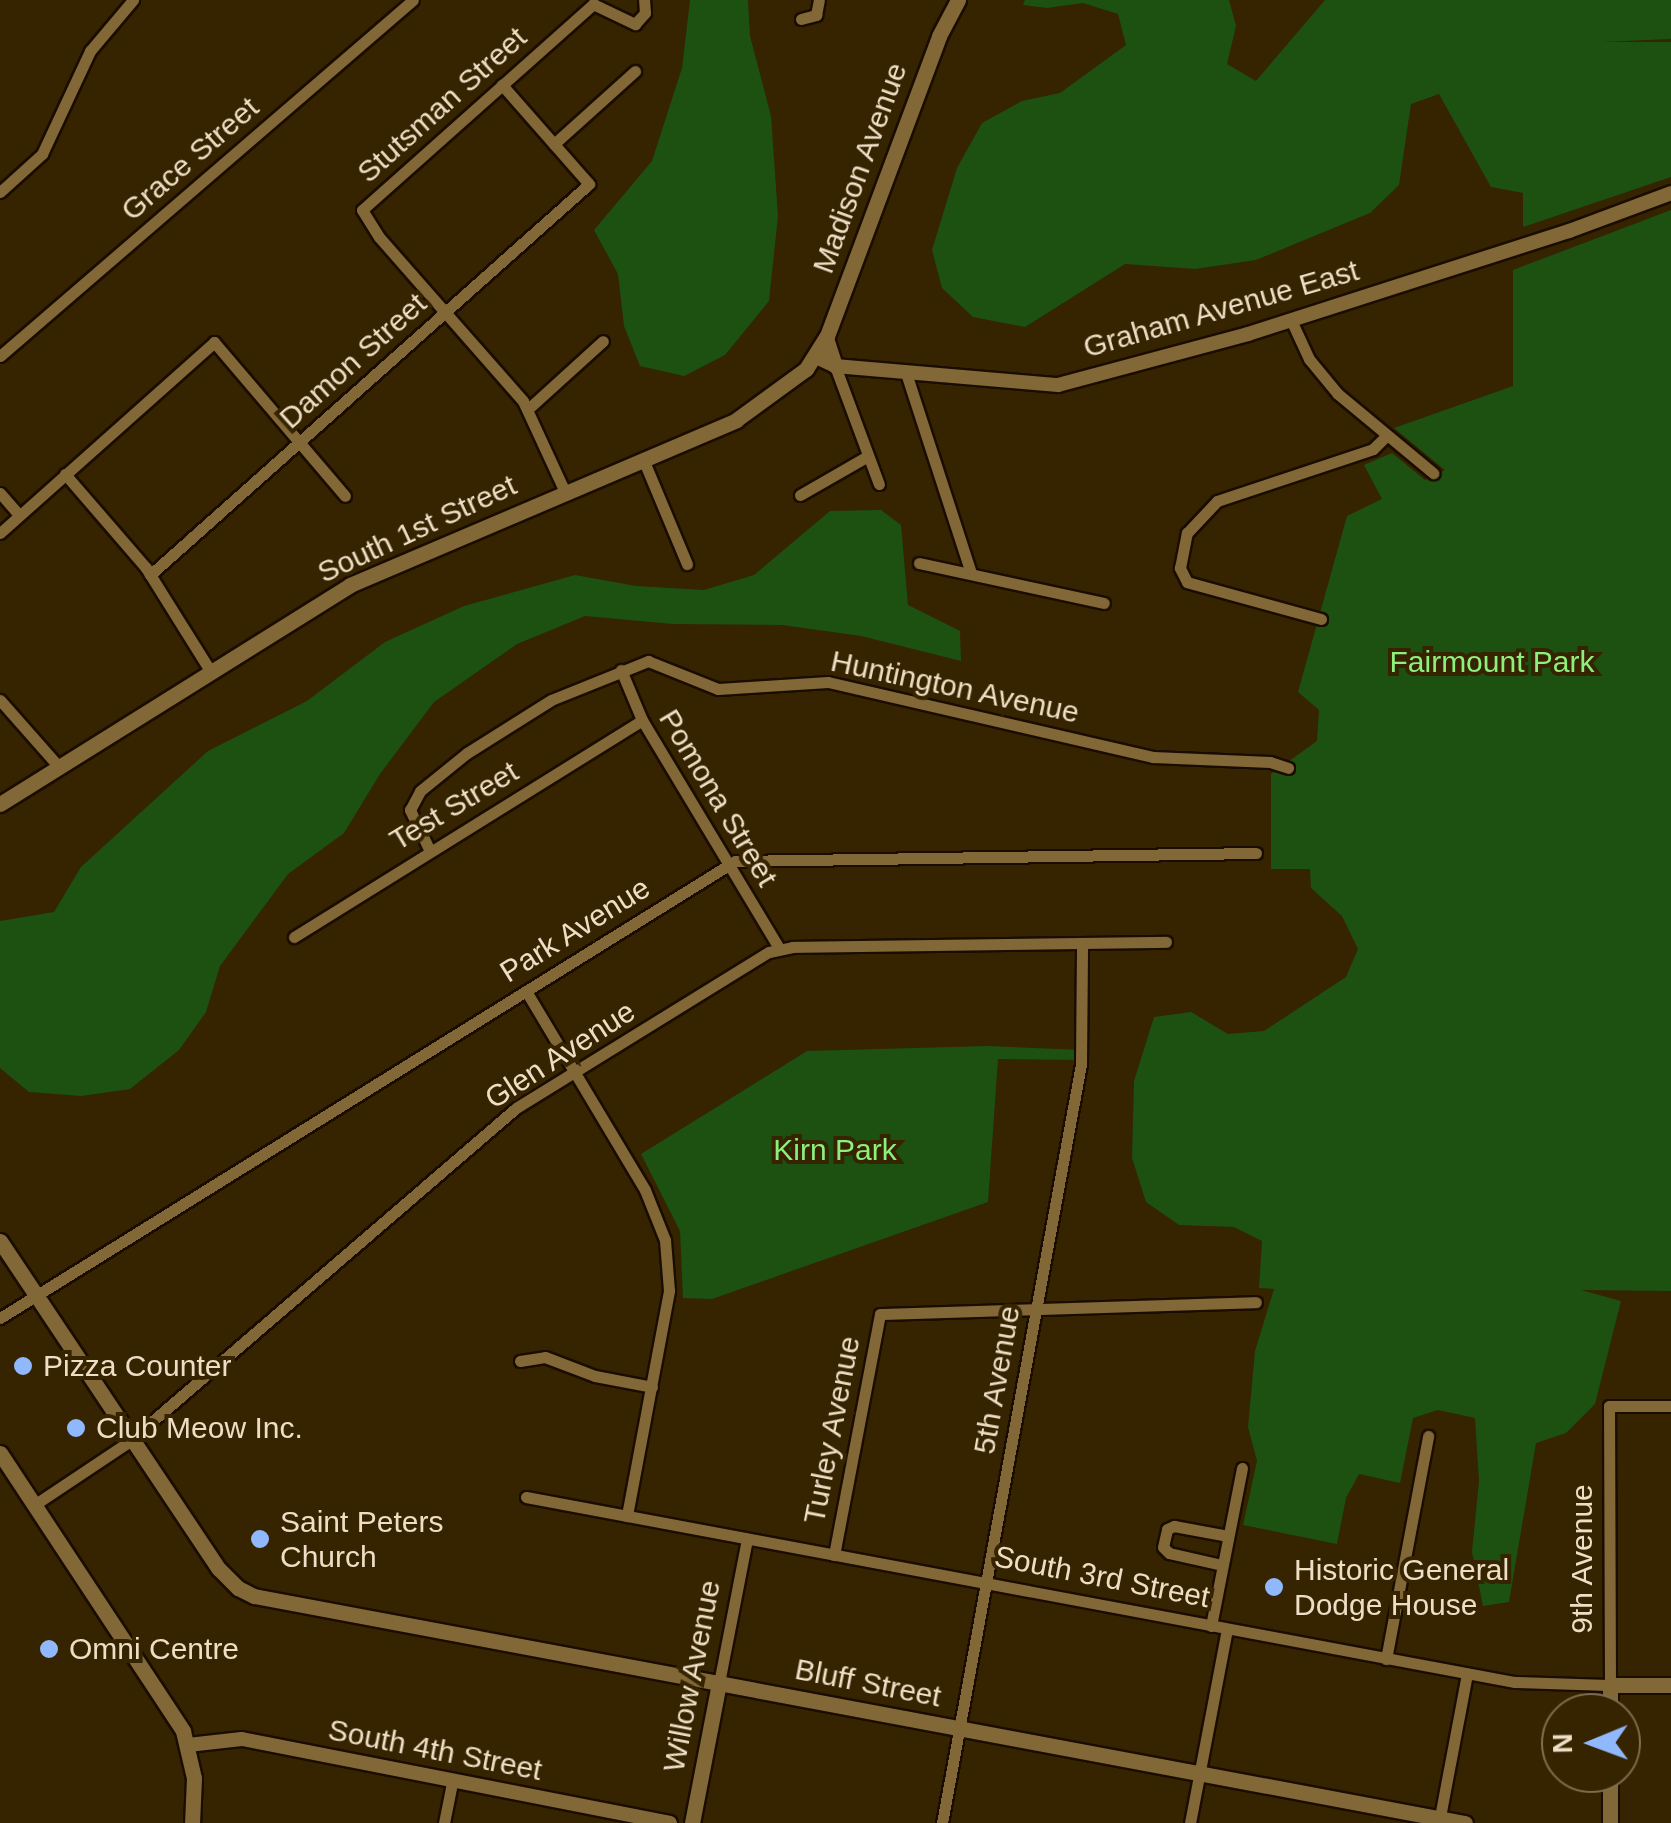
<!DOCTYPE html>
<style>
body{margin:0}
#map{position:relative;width:1671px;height:1823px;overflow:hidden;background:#362300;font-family:Helvetica,sans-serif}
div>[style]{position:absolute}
.green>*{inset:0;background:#1c5112}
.roads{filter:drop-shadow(2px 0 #1a0d00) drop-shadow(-2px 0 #1a0d00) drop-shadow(0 2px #1a0d00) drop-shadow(0 -2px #1a0d00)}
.minor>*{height:11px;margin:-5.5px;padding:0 5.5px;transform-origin:5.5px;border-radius:5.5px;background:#826737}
.tertiary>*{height:14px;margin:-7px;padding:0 7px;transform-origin:7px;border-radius:7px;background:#826737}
.secondary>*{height:15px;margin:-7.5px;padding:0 7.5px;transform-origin:7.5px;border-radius:7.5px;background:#826737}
.dots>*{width:28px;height:28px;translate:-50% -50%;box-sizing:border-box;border:5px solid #362300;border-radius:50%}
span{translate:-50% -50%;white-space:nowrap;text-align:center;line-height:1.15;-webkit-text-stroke:8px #362300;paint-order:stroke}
.street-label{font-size:30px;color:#eddec5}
.park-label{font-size:30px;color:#8df07c}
.poi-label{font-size:30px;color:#eddec5}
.left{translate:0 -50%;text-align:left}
.north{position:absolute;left:1541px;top:1693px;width:100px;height:100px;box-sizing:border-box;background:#362300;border:2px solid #7f6e4f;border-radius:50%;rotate:269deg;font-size:28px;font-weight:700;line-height:40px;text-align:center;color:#eddec5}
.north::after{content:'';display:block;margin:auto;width:35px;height:45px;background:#90b8fd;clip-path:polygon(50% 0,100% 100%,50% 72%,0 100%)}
</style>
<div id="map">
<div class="green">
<div style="clip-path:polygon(690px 0,748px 0,750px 36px,771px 116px,778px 216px,769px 301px,725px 355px,684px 376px,640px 366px,624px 326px,618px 274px,594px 230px,652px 161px,682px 68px)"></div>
<div style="clip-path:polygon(1025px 0,1229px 0,1236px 26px,1227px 64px,1256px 81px,1325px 0,1671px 0,1671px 39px,1602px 42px,1671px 42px,1671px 177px,1523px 227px,1523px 193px,1491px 187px,1439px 94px,1411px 104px,1399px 185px,1370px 213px,1256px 260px,1195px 269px,1125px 264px,1025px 327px,973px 317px,942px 288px,932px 250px,957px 168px,982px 123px,1022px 101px,1060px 93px,1126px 45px,1118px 14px,1083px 3px,1047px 8px,1023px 5px)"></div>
<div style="clip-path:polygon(1671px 210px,1671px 1291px,1581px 1290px,1621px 1301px,1595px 1404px,1566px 1433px,1536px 1443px,1509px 1602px,1483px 1606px,1472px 1552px,1479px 1481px,1475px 1418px,1438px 1410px,1413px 1418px,1400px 1483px,1359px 1474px,1346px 1498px,1337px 1544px,1243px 1525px,1257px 1461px,1248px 1427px,1255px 1351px,1274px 1289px,1259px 1288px,1262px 1241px,1234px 1227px,1179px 1225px,1146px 1202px,1132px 1158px,1134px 1081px,1154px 1017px,1191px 1012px,1228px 1034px,1264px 1031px,1346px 977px,1358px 949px,1342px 916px,1311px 888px,1310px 869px,1271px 869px,1271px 774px,1317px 741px,1319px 710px,1298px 692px,1347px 516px,1382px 499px,1364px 465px,1392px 453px,1425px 480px,1445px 470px,1394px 428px,1513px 386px,1513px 270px)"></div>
<div style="clip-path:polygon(881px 510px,901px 525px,908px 605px,960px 631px,961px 661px,861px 636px,782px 625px,673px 624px,585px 616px,517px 644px,434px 702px,380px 774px,344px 833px,288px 874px,220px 966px,206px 1012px,179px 1050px,130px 1089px,81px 1096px,29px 1092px,0 1068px,0 921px,54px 912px,81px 867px,208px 751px,307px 701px,385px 642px,464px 606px,575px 575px,636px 586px,704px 590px,754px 575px,830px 511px)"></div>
<div style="clip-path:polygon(988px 1046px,1082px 1050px,1081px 1060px,998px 1059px,988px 1202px,712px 1299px,683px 1298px,680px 1231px,641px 1154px,807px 1051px)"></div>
</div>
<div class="roads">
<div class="minor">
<div style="left:801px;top:19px;width:16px;rotate:-15deg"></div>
<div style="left:816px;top:15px;width:15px;rotate:-79deg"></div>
<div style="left:554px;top:144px;width:109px;rotate:-42deg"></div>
<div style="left:0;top:192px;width:57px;rotate:-42.1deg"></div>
<div style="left:42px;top:154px;width:114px;rotate:-65deg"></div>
<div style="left:90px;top:51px;width:67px;rotate:-49.9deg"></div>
<div style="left:1291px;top:320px;width:43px;rotate:65.2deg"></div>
<div style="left:1309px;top:359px;width:45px;rotate:50.4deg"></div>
<div style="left:1338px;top:394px;width:124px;rotate:39.7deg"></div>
<div style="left:0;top:356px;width:545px;rotate:-40.76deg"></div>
<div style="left:835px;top:366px;width:126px;rotate:69.6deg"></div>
<div style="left:906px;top:373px;width:210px;rotate:72deg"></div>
<div style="left:528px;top:409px;width:101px;rotate:-42.2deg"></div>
<div style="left:643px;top:459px;width:114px;rotate:67.3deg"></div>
<div style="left:65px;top:474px;width:124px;rotate:49.2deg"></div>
<div style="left:146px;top:568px;width:123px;rotate:58deg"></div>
<div style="left:565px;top:492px;width:100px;rotate:-114.8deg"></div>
<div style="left:523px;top:401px;width:218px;rotate:-131.3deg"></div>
<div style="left:379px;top:237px;width:32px;rotate:-122deg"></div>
<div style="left:362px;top:210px;width:310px;rotate:-41.7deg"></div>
<div style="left:593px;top:4px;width:47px;rotate:25.5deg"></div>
<div style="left:635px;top:24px;width:15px;rotate:-48deg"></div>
<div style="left:645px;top:13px;width:13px;rotate:-94deg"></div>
<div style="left:0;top:493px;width:29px;rotate:49deg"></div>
<div style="left:800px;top:495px;width:76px;rotate:-29.9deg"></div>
<div style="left:0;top:533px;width:287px;rotate:-41.7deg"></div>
<div style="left:214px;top:342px;width:202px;rotate:49.6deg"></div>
<div style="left:919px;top:563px;width:189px;rotate:12.2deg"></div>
<div style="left:150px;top:575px;width:588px;rotate:-41.69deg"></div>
<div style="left:589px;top:184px;width:132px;rotate:-131.3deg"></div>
<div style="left:1321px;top:619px;width:139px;rotate:-164.6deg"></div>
<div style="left:1187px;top:582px;width:16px;rotate:-117deg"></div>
<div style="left:1180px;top:568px;width:36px;rotate:-79deg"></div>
<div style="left:1187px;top:533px;width:44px;rotate:-46.8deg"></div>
<div style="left:1217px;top:501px;width:164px;rotate:-18.4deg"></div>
<div style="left:1373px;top:449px;width:18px;rotate:-45deg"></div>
<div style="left:621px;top:670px;width:54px;rotate:67.2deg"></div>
<div style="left:642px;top:720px;width:266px;rotate:59deg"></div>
<div style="left:0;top:700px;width:89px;rotate:48.6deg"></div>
<div style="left:430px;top:851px;width:46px;rotate:-116deg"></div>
<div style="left:410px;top:810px;width:21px;rotate:-62deg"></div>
<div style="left:420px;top:791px;width:60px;rotate:-39deg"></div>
<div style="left:467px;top:753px;width:99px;rotate:-32.2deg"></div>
<div style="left:551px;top:700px;width:105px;rotate:-21.9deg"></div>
<div style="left:648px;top:661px;width:75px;rotate:21.8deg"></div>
<div style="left:718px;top:689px;width:110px;rotate:-3.6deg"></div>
<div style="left:828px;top:682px;width:334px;rotate:13deg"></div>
<div style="left:1153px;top:757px;width:117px;rotate:2.4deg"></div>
<div style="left:1270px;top:762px;width:19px;rotate:18deg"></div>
<div style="left:294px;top:937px;width:410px;rotate:-31.9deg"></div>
<div style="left:526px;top:991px;width:232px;rotate:59.1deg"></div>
<div style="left:645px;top:1190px;width:54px;rotate:68.2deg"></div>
<div style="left:665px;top:1240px;width:51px;rotate:85.5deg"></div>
<div style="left:669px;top:1291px;width:229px;rotate:100.6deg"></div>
<div style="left:0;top:1318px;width:865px;rotate:-31.87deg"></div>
<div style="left:735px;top:861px;width:521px;rotate:-0.88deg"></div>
<div style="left:520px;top:1361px;width:25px;rotate:-9deg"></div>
<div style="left:545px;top:1357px;width:53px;rotate:20.8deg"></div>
<div style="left:595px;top:1376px;width:58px;rotate:10.9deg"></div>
<div style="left:526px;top:1497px;width:1006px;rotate:10.6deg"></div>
<div style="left:1515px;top:1682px;width:95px;rotate:1.8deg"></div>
<div style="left:1610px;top:1685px;width:279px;rotate:-90.2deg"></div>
<div style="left:1609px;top:1406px;width:62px"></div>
<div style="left:34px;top:1505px;width:112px;rotate:-33.7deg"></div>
<div style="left:127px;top:1443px;width:513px;rotate:-40.73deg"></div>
<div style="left:516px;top:1108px;width:297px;rotate:-31.7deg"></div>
<div style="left:769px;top:952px;width:24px;rotate:-12deg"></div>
<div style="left:792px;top:947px;width:374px;rotate:-0.8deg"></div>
<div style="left:834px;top:1555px;width:245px;rotate:-79.2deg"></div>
<div style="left:880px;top:1314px;width:376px;rotate:-1.8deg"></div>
<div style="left:1222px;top:1565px;width:54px;rotate:-167.2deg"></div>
<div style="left:1169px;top:1553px;width:8px;rotate:-135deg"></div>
<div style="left:1163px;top:1547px;width:18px;rotate:-77deg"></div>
<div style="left:1167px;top:1529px;width:8px;rotate:-23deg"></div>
<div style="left:1174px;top:1526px;width:55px;rotate:10.5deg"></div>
<div style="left:1211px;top:1626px;width:161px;rotate:-78.9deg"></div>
<div style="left:1386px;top:1659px;width:227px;rotate:-79.3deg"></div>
<div style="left:719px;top:1683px;width:147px;rotate:-79deg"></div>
<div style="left:1439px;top:1822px;width:151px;rotate:-79.3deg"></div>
<div style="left:444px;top:1823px;width:41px;rotate:-78.7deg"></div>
<div style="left:942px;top:1823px;width:772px;rotate:-79.62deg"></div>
<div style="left:1081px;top:1064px;width:120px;rotate:-89.5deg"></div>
<div style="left:1190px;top:1823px;width:197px;rotate:-79.2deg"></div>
</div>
<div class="tertiary">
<div style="left:816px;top:357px;width:21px;rotate:25deg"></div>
<div style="left:835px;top:366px;width:224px;rotate:4.9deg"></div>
<div style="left:1058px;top:385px;width:197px;rotate:-15deg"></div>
<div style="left:1248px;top:334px;width:337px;rotate:-17.8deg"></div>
<div style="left:1569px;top:231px;width:109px;rotate:-20.4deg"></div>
<div style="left:188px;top:1745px;width:54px;rotate:-6.3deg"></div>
<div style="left:242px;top:1739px;width:436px;rotate:11.1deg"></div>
</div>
<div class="secondary">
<div style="left:826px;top:338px;width:29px;rotate:72deg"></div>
<div style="left:0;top:804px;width:413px;rotate:-32deg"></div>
<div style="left:350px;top:585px;width:420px;rotate:-23.1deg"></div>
<div style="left:736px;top:420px;width:87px;rotate:-36.1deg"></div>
<div style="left:806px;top:369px;width:39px;rotate:-58deg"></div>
<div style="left:827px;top:336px;width:320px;rotate:-69.5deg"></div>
<div style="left:939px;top:36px;width:41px;rotate:-62.2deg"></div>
<div style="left:0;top:1241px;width:394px;rotate:56.3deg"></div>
<div style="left:219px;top:1569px;width:27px;rotate:45deg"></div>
<div style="left:238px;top:1588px;width:18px;rotate:27deg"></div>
<div style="left:254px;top:1596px;width:1232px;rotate:10.62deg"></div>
<div style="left:0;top:1453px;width:333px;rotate:56.6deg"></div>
<div style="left:183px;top:1731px;width:48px;rotate:76.8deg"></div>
<div style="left:194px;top:1778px;width:45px;rotate:92.5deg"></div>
<div style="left:1610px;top:1713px;width:28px;rotate:-90deg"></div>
<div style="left:1610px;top:1685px;width:61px"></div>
<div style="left:1610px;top:1773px;width:50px;rotate:90deg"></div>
<div style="left:692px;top:1823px;width:143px;rotate:-79.1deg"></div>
</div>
</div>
<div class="dots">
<div style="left:23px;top:1366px;background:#90b8fd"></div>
<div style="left:76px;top:1428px;background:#90b8fd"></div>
<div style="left:260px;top:1539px;background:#90b8fd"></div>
<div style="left:1274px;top:1587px;background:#90b8fd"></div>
<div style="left:49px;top:1649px;background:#90b8fd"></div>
</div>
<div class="street-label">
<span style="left:442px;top:105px;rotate:-42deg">Stutsman Street</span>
<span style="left:190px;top:159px;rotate:-41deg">Grace Street</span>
<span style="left:860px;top:168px;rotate:-70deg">Madison Avenue</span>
<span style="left:1221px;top:309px;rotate:-16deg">Graham Avenue East</span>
<span style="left:353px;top:361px;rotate:-42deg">Damon Street</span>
<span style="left:417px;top:529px;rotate:-25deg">South 1st Street</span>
<span style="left:955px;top:687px;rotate:12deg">Huntington Avenue</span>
<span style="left:718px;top:798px;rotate:59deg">Pomona Street</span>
<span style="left:454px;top:806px;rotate:-31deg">Test Street</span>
<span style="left:575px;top:930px;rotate:-32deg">Park Avenue</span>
<span style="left:560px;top:1055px;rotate:-33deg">Glen Avenue</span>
<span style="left:997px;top:1380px;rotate:-80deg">5th Avenue</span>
<span style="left:832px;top:1430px;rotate:-79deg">Turley Avenue</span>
<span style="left:1582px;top:1559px;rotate:-90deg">9th Avenue</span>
<span style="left:1102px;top:1577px;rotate:11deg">South 3rd Street</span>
<span style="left:692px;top:1676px;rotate:-79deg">Willow Avenue</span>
<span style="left:868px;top:1683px;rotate:11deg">Bluff Street</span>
<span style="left:435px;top:1750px;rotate:11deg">South 4th Street</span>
</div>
<div class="park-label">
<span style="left:1492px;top:662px">Fairmount Park</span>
<span style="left:835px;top:1150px">Kirn Park</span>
</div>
<div class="poi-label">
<span class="left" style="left:43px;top:1366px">Pizza Counter</span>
<span class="left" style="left:96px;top:1428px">Club Meow Inc.</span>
<span class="left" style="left:280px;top:1539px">Saint Peters<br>Church</span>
<span class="left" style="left:1294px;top:1587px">Historic General<br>Dodge House</span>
<span class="left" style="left:69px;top:1649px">Omni Centre</span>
</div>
<div class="north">N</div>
</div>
